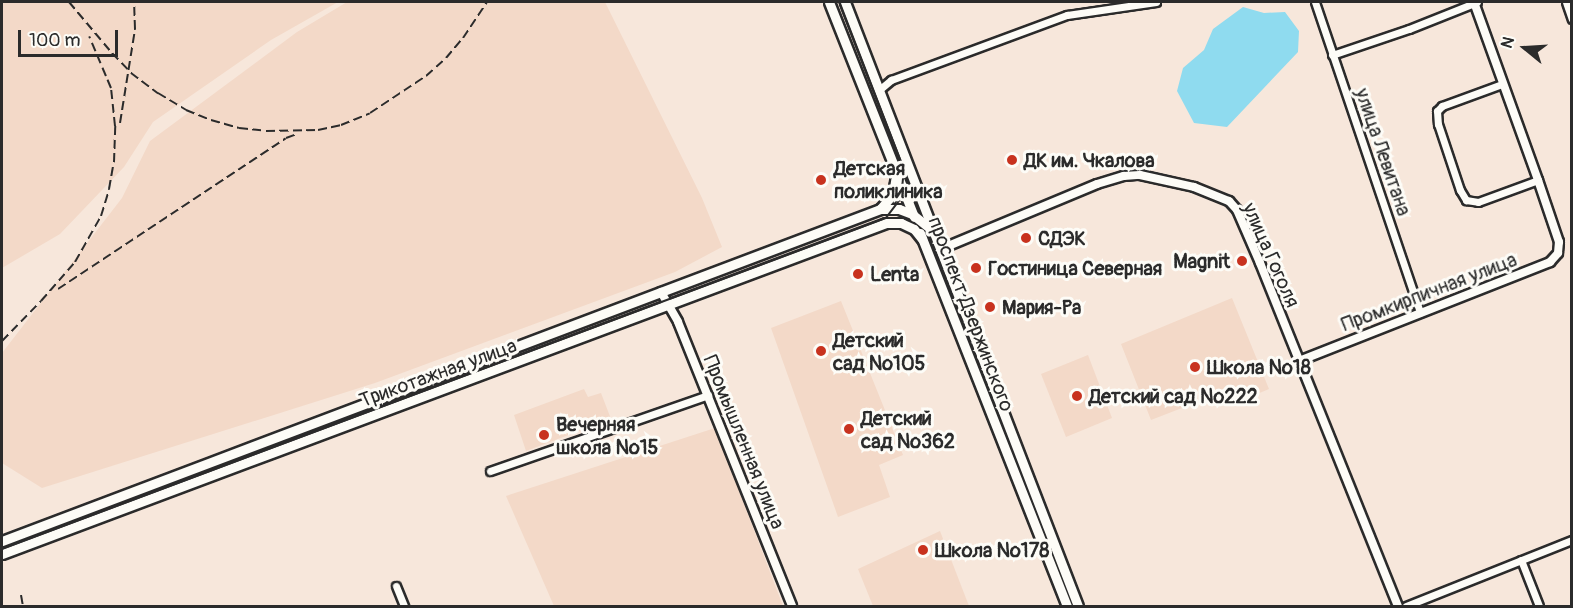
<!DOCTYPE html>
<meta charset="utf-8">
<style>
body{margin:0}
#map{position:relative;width:1573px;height:608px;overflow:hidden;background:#f7e7db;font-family:Pangolin,sans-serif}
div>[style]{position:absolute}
.built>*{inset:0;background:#f3d9c8}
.water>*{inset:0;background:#8fdbef}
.roads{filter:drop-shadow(2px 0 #2b2b2b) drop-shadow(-2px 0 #2b2b2b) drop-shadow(0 2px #2b2b2b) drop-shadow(0 -2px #2b2b2b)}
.minor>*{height:7px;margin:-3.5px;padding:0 3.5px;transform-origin:3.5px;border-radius:3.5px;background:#fdfcf7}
.tertiary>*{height:8px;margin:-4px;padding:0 4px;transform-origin:4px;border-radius:4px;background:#fdfcf7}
.secondary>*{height:9px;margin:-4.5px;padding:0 4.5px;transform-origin:4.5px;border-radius:4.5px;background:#fdfcf7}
.tram>*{height:1.5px;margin:-0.75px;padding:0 0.75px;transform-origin:0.75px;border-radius:0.75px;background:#2b2b2b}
.rail>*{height:2px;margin-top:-1px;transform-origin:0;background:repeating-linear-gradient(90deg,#2b2b2b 0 9px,transparent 0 13.5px)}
.dots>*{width:16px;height:16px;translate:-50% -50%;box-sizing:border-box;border:3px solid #fdfcf7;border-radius:50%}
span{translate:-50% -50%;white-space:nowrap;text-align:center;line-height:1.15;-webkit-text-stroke:6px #fdfcf7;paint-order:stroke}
.street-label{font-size:20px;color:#2b2b2b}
.poi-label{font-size:20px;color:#2b2b2b;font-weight:700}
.left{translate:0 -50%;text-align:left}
.right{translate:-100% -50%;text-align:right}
.frame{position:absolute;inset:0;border:3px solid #2b2b2b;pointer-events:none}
.north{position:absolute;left:1495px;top:18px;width:60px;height:60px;-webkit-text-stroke:4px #fdfcf7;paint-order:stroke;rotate:288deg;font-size:16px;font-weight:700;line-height:24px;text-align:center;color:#2b2b2b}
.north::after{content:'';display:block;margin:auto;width:21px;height:27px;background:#2b2b2b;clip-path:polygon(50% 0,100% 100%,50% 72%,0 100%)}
.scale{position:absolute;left:18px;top:30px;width:100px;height:27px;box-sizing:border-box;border:3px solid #2b2b2b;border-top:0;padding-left:8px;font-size:18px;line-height:21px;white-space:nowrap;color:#2b2b2b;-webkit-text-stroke:4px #fdfcf7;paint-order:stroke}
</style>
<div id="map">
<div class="built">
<div style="clip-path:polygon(2px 2px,338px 2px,271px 40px,153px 122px,124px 167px,60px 234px,2px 268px)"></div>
<div style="clip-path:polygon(347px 2px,605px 2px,702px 198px,722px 247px,675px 272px,375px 383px,42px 488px,2px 463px,2px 353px,122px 198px,150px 141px,297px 32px)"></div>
<div style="clip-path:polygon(1232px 298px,1269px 389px,1231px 405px,1218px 394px,1151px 420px,1121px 344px)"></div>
<div style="clip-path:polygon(841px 301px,903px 455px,879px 465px,890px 497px,838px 517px,771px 328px)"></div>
<div style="clip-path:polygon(1088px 355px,1112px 418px,1066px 437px,1041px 374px)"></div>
<div style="clip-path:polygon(584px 389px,588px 397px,601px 393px,611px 419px,526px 451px,514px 415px)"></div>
<div style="clip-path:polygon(715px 428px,783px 606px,554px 606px,506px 496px)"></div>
<div style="clip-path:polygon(940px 531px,969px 606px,873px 606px,858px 569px)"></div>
</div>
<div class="water">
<div style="clip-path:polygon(1243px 7px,1264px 13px,1285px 12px,1299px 31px,1298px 52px,1227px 127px,1194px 123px,1177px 91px,1183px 68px,1204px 50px,1213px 29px)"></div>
</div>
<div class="roads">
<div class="minor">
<div style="left:1315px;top:2px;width:328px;rotate:71.3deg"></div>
<div style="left:1566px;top:2px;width:18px;rotate:71deg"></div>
<div style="left:1332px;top:55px;width:81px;rotate:-18.7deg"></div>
<div style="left:1409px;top:29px;width:73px;rotate:-21.7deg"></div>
<div style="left:1502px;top:84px;width:64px;rotate:159.9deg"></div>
<div style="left:1442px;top:106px;width:7px;rotate:135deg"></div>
<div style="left:1437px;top:111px;width:13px;rotate:86deg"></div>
<div style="left:1438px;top:124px;width:70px;rotate:71.6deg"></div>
<div style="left:1460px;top:190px;width:12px;rotate:59deg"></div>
<div style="left:1466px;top:200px;width:12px;rotate:9deg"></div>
<div style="left:1478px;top:202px;width:64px;rotate:-20.1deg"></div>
<div style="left:879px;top:90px;width:16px;rotate:-40deg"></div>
<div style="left:891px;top:80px;width:188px;rotate:-20.3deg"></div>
<div style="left:1067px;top:15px;width:90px;rotate:-8.3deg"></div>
<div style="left:490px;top:471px;width:231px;rotate:-19.2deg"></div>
<div style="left:1521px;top:560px;width:49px;rotate:68.6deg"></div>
<div style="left:396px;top:586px;width:22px;rotate:68deg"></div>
<div style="left:1406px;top:606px;width:179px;rotate:-21.7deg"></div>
</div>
<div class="tertiary">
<div style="left:941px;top:249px;width:169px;rotate:-22.6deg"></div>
<div style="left:1097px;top:184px;width:28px;rotate:-17deg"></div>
<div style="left:1124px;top:176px;width:16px;rotate:-4deg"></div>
<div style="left:1140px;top:175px;width:55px;rotate:12.5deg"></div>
<div style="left:1194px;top:187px;width:38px;rotate:22deg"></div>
<div style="left:1229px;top:201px;width:12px;rotate:48deg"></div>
<div style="left:1237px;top:210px;width:58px;rotate:66.5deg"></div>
<div style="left:1260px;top:263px;width:370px;rotate:68.1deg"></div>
<div style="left:661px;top:292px;width:34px;rotate:60deg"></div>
<div style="left:678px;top:322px;width:306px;rotate:68.1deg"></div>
<div style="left:1299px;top:361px;width:270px;rotate:-21.5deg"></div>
<div style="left:1550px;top:262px;width:12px;rotate:-48deg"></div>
<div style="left:1558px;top:253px;width:11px;rotate:-85deg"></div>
<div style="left:1559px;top:242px;width:65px;rotate:-108.7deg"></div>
<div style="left:1538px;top:180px;width:189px;rotate:-109.8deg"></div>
</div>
<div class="secondary">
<div style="left:829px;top:2px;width:231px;rotate:68.4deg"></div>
<div style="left:845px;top:2px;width:647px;rotate:68.91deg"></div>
<div style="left:881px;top:208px;width:18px;rotate:-49deg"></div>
<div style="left:893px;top:194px;width:18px;rotate:-81deg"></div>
<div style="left:920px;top:233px;width:401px;rotate:68.5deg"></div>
<div style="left:2px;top:541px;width:939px;rotate:-20.71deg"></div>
<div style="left:880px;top:209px;width:19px"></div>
<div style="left:899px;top:209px;width:14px;rotate:21deg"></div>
<div style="left:912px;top:214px;width:28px;rotate:39deg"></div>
<div style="left:2px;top:554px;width:944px;rotate:-20.53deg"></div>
<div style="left:886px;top:223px;width:15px"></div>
<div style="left:901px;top:223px;width:14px;rotate:25deg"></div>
<div style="left:914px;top:229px;width:13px;rotate:51deg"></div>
</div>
</div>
<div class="tram">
<div style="left:2px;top:549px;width:944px;rotate:-20.53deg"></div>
<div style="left:886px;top:218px;width:25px;rotate:-53deg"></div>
<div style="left:901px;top:198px;width:28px;rotate:-84deg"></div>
<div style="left:904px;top:170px;width:180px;rotate:-111.2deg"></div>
</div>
<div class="rail">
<div style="left:69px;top:2px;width:67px;rotate:49.9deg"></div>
<div style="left:112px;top:53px;width:28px;rotate:46deg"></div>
<div style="left:131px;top:73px;width:34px;rotate:37deg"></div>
<div style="left:158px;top:93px;width:33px;rotate:31deg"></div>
<div style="left:186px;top:110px;width:27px;rotate:22deg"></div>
<div style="left:211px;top:120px;width:29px;rotate:16deg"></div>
<div style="left:239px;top:128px;width:27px;rotate:6deg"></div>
<div style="left:266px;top:131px;width:52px;rotate:-1.1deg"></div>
<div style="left:318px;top:130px;width:24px;rotate:-12deg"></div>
<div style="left:341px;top:125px;width:31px;rotate:-22deg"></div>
<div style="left:370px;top:113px;width:67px;rotate:-33.5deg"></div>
<div style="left:426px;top:76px;width:27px;rotate:-42deg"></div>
<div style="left:446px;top:58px;width:26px;rotate:-50deg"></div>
<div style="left:463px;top:38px;width:43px;rotate:-56.3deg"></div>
<div style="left:120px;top:123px;width:95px;rotate:-80.9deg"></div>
<div style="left:135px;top:29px;width:27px;rotate:-92deg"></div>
<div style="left:58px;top:289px;width:273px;rotate:-33.5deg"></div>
<div style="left:286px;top:138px;width:12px;rotate:-20deg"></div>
<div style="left:2px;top:341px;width:56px;rotate:-45.7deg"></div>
<div style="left:41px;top:301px;width:52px;rotate:-48.9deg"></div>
<div style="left:75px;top:262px;width:53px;rotate:-60.5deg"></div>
<div style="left:101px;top:216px;width:28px;rotate:-73deg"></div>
<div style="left:109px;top:189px;width:27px;rotate:-80deg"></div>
<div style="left:114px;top:162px;width:36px;rotate:-88deg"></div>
<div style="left:115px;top:126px;width:38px;rotate:-96deg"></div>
<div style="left:111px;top:88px;width:56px;rotate:-112.9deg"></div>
<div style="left:21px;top:595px;width:11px;rotate:80deg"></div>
</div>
<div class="dots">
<div style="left:1012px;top:160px;background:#c8321e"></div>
<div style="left:821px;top:180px;background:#c8321e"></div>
<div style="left:1026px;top:238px;background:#c8321e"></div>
<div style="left:1242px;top:261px;background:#c8321e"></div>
<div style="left:976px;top:268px;background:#c8321e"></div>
<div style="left:858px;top:274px;background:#c8321e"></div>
<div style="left:990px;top:307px;background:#c8321e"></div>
<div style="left:821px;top:351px;background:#c8321e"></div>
<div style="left:1195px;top:367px;background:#c8321e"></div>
<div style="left:1077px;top:396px;background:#c8321e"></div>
<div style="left:849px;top:429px;background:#c8321e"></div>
<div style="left:544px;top:435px;background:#c8321e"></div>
<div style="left:923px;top:550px;background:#c8321e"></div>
</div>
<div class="street-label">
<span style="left:1383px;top:152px;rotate:71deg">улица Левитана</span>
<span style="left:1271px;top:255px;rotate:66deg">улица Гоголя</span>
<span style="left:1429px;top:292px;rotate:-21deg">Промкирпичная улица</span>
<span style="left:971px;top:314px;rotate:69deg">проспект Дзержинского</span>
<span style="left:438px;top:373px;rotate:-20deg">Трикотажная улица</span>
<span style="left:744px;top:442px;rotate:68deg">Промышленная улица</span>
</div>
<div class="poi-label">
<span class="left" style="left:1024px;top:160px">ДК им. Чкалова</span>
<span class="left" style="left:834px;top:180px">Детская<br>поликлиника</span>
<span class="left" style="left:1038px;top:238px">СДЭК</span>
<span class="right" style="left:1230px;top:261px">Magnit</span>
<span class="left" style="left:988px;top:268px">Гостиница Северная</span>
<span class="left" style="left:870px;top:274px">Lenta</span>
<span class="left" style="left:1002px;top:307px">Мария-Ра</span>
<span class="left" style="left:833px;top:352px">Детский<br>сад №105</span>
<span class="left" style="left:1207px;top:367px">Школа №18</span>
<span class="left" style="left:1089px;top:396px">Детский сад №222</span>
<span class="left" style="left:861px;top:430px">Детский<br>сад №362</span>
<span class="left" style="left:556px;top:436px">Вечерняя<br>школа №15</span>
<span class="left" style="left:935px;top:550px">Школа №178</span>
</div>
<div class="frame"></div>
<div class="north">N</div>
<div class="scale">100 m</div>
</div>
